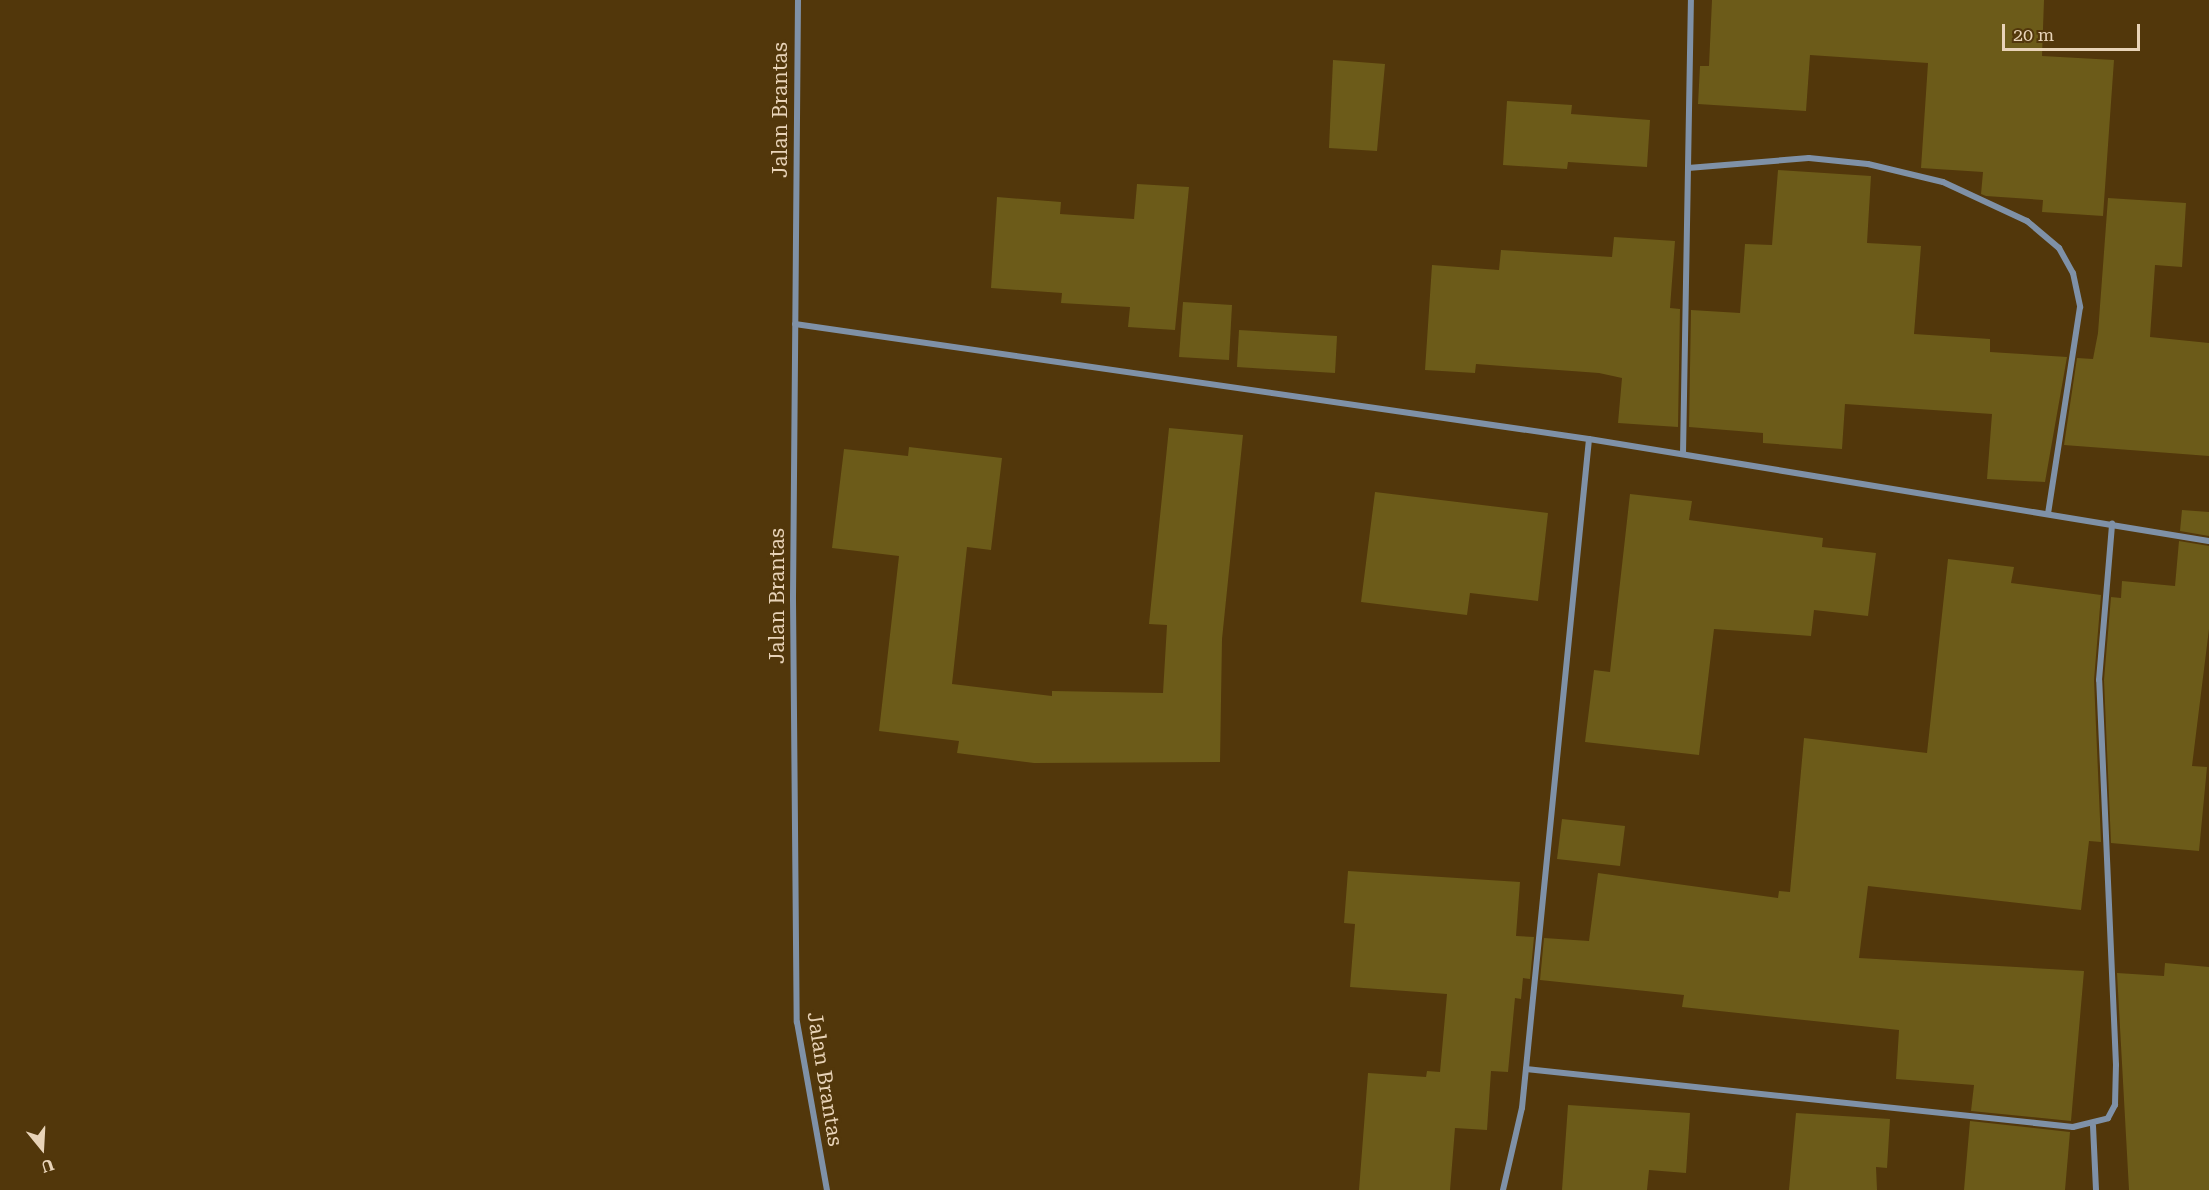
<!DOCTYPE html>
<style>
body{margin:0}
#map{position:relative;width:2209px;height:1190px;overflow:hidden;background:#52370b;font-family:"Roboto Serif",serif}
div>[style]{position:absolute}
.building>*{inset:0;background:#6c5b19}
.street>*{height:6px;margin:-3px;padding:0 3px;transform-origin:3px;border-radius:3px;background:#7f91a7}
span{translate:-50% -50%;white-space:nowrap;text-align:center;line-height:1.15;-webkit-text-stroke:6px #52370b;paint-order:stroke}
.street-label{font-size:21px;color:#e8d3b8}
.north{position:absolute;left:12px;top:1118px;width:60px;height:60px;-webkit-text-stroke:4px #52370b;paint-order:stroke;rotate:162deg;font-size:16px;font-weight:700;line-height:24px;text-align:center;color:#e8d3b8}
.north::after{content:'';display:block;margin:auto;width:21px;height:27px;background:#e8d3b8;clip-path:polygon(50% 0,100% 100%,50% 72%,0 100%)}
.scale{position:absolute;left:2002px;top:24px;width:138px;height:27px;box-sizing:border-box;border:3px solid #e8d3b8;border-top:0;padding-left:8px;font-size:18px;line-height:21px;white-space:nowrap;color:#e8d3b8;-webkit-text-stroke:4px #52370b;paint-order:stroke}
</style>
<div id="map">
<div class="building">
<div style="clip-path:polygon(1712px 0,2044px 0,2042px 56px,2114px 60px,2103px 216px,2042px 212px,2043px 200px,1986px 196px,1981px 194px,1983px 172px,1921px 168px,1928px 63px,1810px 55px,1806px 111px,1698px 104px,1700px 66px,1709px 66px)"></div>
<div style="clip-path:polygon(1333px 60px,1385px 64px,1377px 151px,1329px 148px)"></div>
<div style="clip-path:polygon(1507px 101px,1572px 105px,1571px 114px,1650px 120px,1647px 167px,1568px 162px,1567px 169px,1503px 165px)"></div>
<div style="clip-path:polygon(1778px 170px,1871px 176px,1867px 243px,1921px 246px,1914px 334px,1990px 339px,1990px 352px,2067px 357px,2045px 482px,1987px 479px,1992px 414px,1845px 404px,1842px 449px,1763px 443px,1763px 433px,1689px 427px,1691px 310px,1740px 313px,1745px 244px,1772px 245px)"></div>
<div style="clip-path:polygon(1137px 184px,1189px 187px,1175px 330px,1128px 327px,1130px 307px,1061px 303px,1062px 293px,991px 288px,997px 197px,1061px 202px,1060px 214px,1134px 219px)"></div>
<div style="clip-path:polygon(2108px 198px,2186px 203px,2182px 267px,2155px 265px,2150px 337px,2209px 343px,2209px 456px,2064px 445px,2077px 358px,2093px 359px,2098px 333px)"></div>
<div style="clip-path:polygon(1614px 237px,1675px 241px,1670px 308px,1680px 309px,1678px 427px,1618px 423px,1622px 378px,1599px 373px,1476px 364px,1475px 373px,1425px 370px,1432px 265px,1499px 270px,1501px 250px,1612px 257px)"></div>
<div style="clip-path:polygon(1183px 302px,1232px 305px,1229px 360px,1179px 357px)"></div>
<div style="clip-path:polygon(1239px 330px,1337px 336px,1335px 373px,1237px 367px)"></div>
<div style="clip-path:polygon(1169px 428px,1243px 435px,1222px 639px,1220px 762px,1034px 763px,957px 753px,959px 741px,879px 731px,899px 556px,832px 548px,844px 449px,908px 456px,909px 447px,1002px 458px,991px 550px,967px 547px,952px 684px,1052px 696px,1052px 691px,1163px 693px,1167px 625px,1149px 624px)"></div>
<div style="clip-path:polygon(1375px 492px,1548px 513px,1538px 601px,1470px 593px,1467px 615px,1361px 602px)"></div>
<div style="clip-path:polygon(1630px 494px,1692px 501px,1689px 520px,1823px 538px,1822px 547px,1876px 553px,1868px 616px,1814px 610px,1811px 636px,1714px 629px,1699px 755px,1585px 742px,1594px 670px,1610px 672px)"></div>
<div style="clip-path:polygon(2182px 510px,2209px 512px,2209px 536px,2180px 531px)"></div>
<div style="clip-path:polygon(2179px 541px,2209px 546px,2209px 629px,2192px 766px,2207px 767px,2199px 851px,2111px 843px,2104px 680px,2111px 597px,2121px 598px,2122px 581px,2175px 586px)"></div>
<div style="clip-path:polygon(1948px 559px,2014px 567px,2011px 583px,2101px 595px,2094px 680px,2101px 842px,2089px 841px,2081px 910px,1868px 886px,1859px 958px,2084px 971px,2071px 1121px,1971px 1111px,1974px 1085px,1896px 1079px,1899px 1030px,1682px 1007px,1684px 995px,1540px 980px,1544px 938px,1589px 941px,1598px 873px,1778px 898px,1779px 891px,1790px 892px,1804px 738px,1927px 753px)"></div>
<div style="clip-path:polygon(1562px 819px,1625px 826px,1620px 866px,1557px 859px)"></div>
<div style="clip-path:polygon(1348px 871px,1520px 882px,1516px 936px,1534px 937px,1530px 979px,1523px 978px,1521px 999px,1515px 998px,1508px 1072px,1491px 1071px,1487px 1130px,1455px 1128px,1450px 1190px,1359px 1190px,1368px 1073px,1426px 1077px,1427px 1071px,1440px 1072px,1447px 994px,1350px 987px,1355px 924px,1344px 923px)"></div>
<div style="clip-path:polygon(2165px 963px,2209px 967px,2209px 1190px,2129px 1190px,2117px 973px,2164px 976px)"></div>
<div style="clip-path:polygon(1568px 1105px,1690px 1113px,1686px 1173px,1649px 1170px,1647px 1190px,1562px 1190px)"></div>
<div style="clip-path:polygon(1796px 1113px,1890px 1119px,1887px 1168px,1876px 1167px,1877px 1190px,1789px 1190px)"></div>
<div style="clip-path:polygon(1970px 1121px,2070px 1132px,2065px 1190px,1964px 1190px)"></div>
</div>
<div class="street">
<div style="left:798px;top:0;width:599px;rotate:90.48deg"></div>
<div style="left:793px;top:599px;width:423px;rotate:89.5deg"></div>
<div style="left:797px;top:1022px;width:171px;rotate:79.9deg"></div>
<div style="left:1688px;top:168px;width:121px;rotate:-4.7deg"></div>
<div style="left:1809px;top:158px;width:59px;rotate:5.8deg"></div>
<div style="left:1868px;top:164px;width:77px;rotate:13.5deg"></div>
<div style="left:1943px;top:182px;width:93px;rotate:24.9deg"></div>
<div style="left:2027px;top:221px;width:42px;rotate:40.2deg"></div>
<div style="left:2059px;top:248px;width:29px;rotate:61deg"></div>
<div style="left:2073px;top:273px;width:35px;rotate:78deg"></div>
<div style="left:2080px;top:307px;width:209px;rotate:98.8deg"></div>
<div style="left:795px;top:324px;width:802px;rotate:8.24deg"></div>
<div style="left:1589px;top:439px;width:628px;rotate:9.34deg"></div>
<div style="left:1683px;top:454px;width:454px;rotate:-89deg"></div>
<div style="left:1526px;top:1069px;width:550px;rotate:6.05deg"></div>
<div style="left:2073px;top:1127px;width:36px;rotate:-14deg"></div>
<div style="left:2108px;top:1118px;width:15px;rotate:-62deg"></div>
<div style="left:2115px;top:1105px;width:40px;rotate:-88.6deg"></div>
<div style="left:2116px;top:1065px;width:385px;rotate:-92.5deg"></div>
<div style="left:2099px;top:680px;width:157px;rotate:-85.2deg"></div>
<div style="left:2093px;top:1126px;width:64px;rotate:87.3deg"></div>
<div style="left:1503px;top:1190px;width:84px;rotate:-77deg"></div>
<div style="left:1522px;top:1108px;width:672px;rotate:-84.28deg"></div>
</div>
<div class="street-label">
<span style="left:780px;top:110px;rotate:-90deg">Jalan Brantas</span>
<span style="left:777px;top:596px;rotate:-90deg">Jalan Brantas</span>
<span style="left:825px;top:1079px;rotate:81deg">Jalan Brantas</span>
</div>
<div class="north">U</div>
<div class="scale">20 m</div>
</div>
